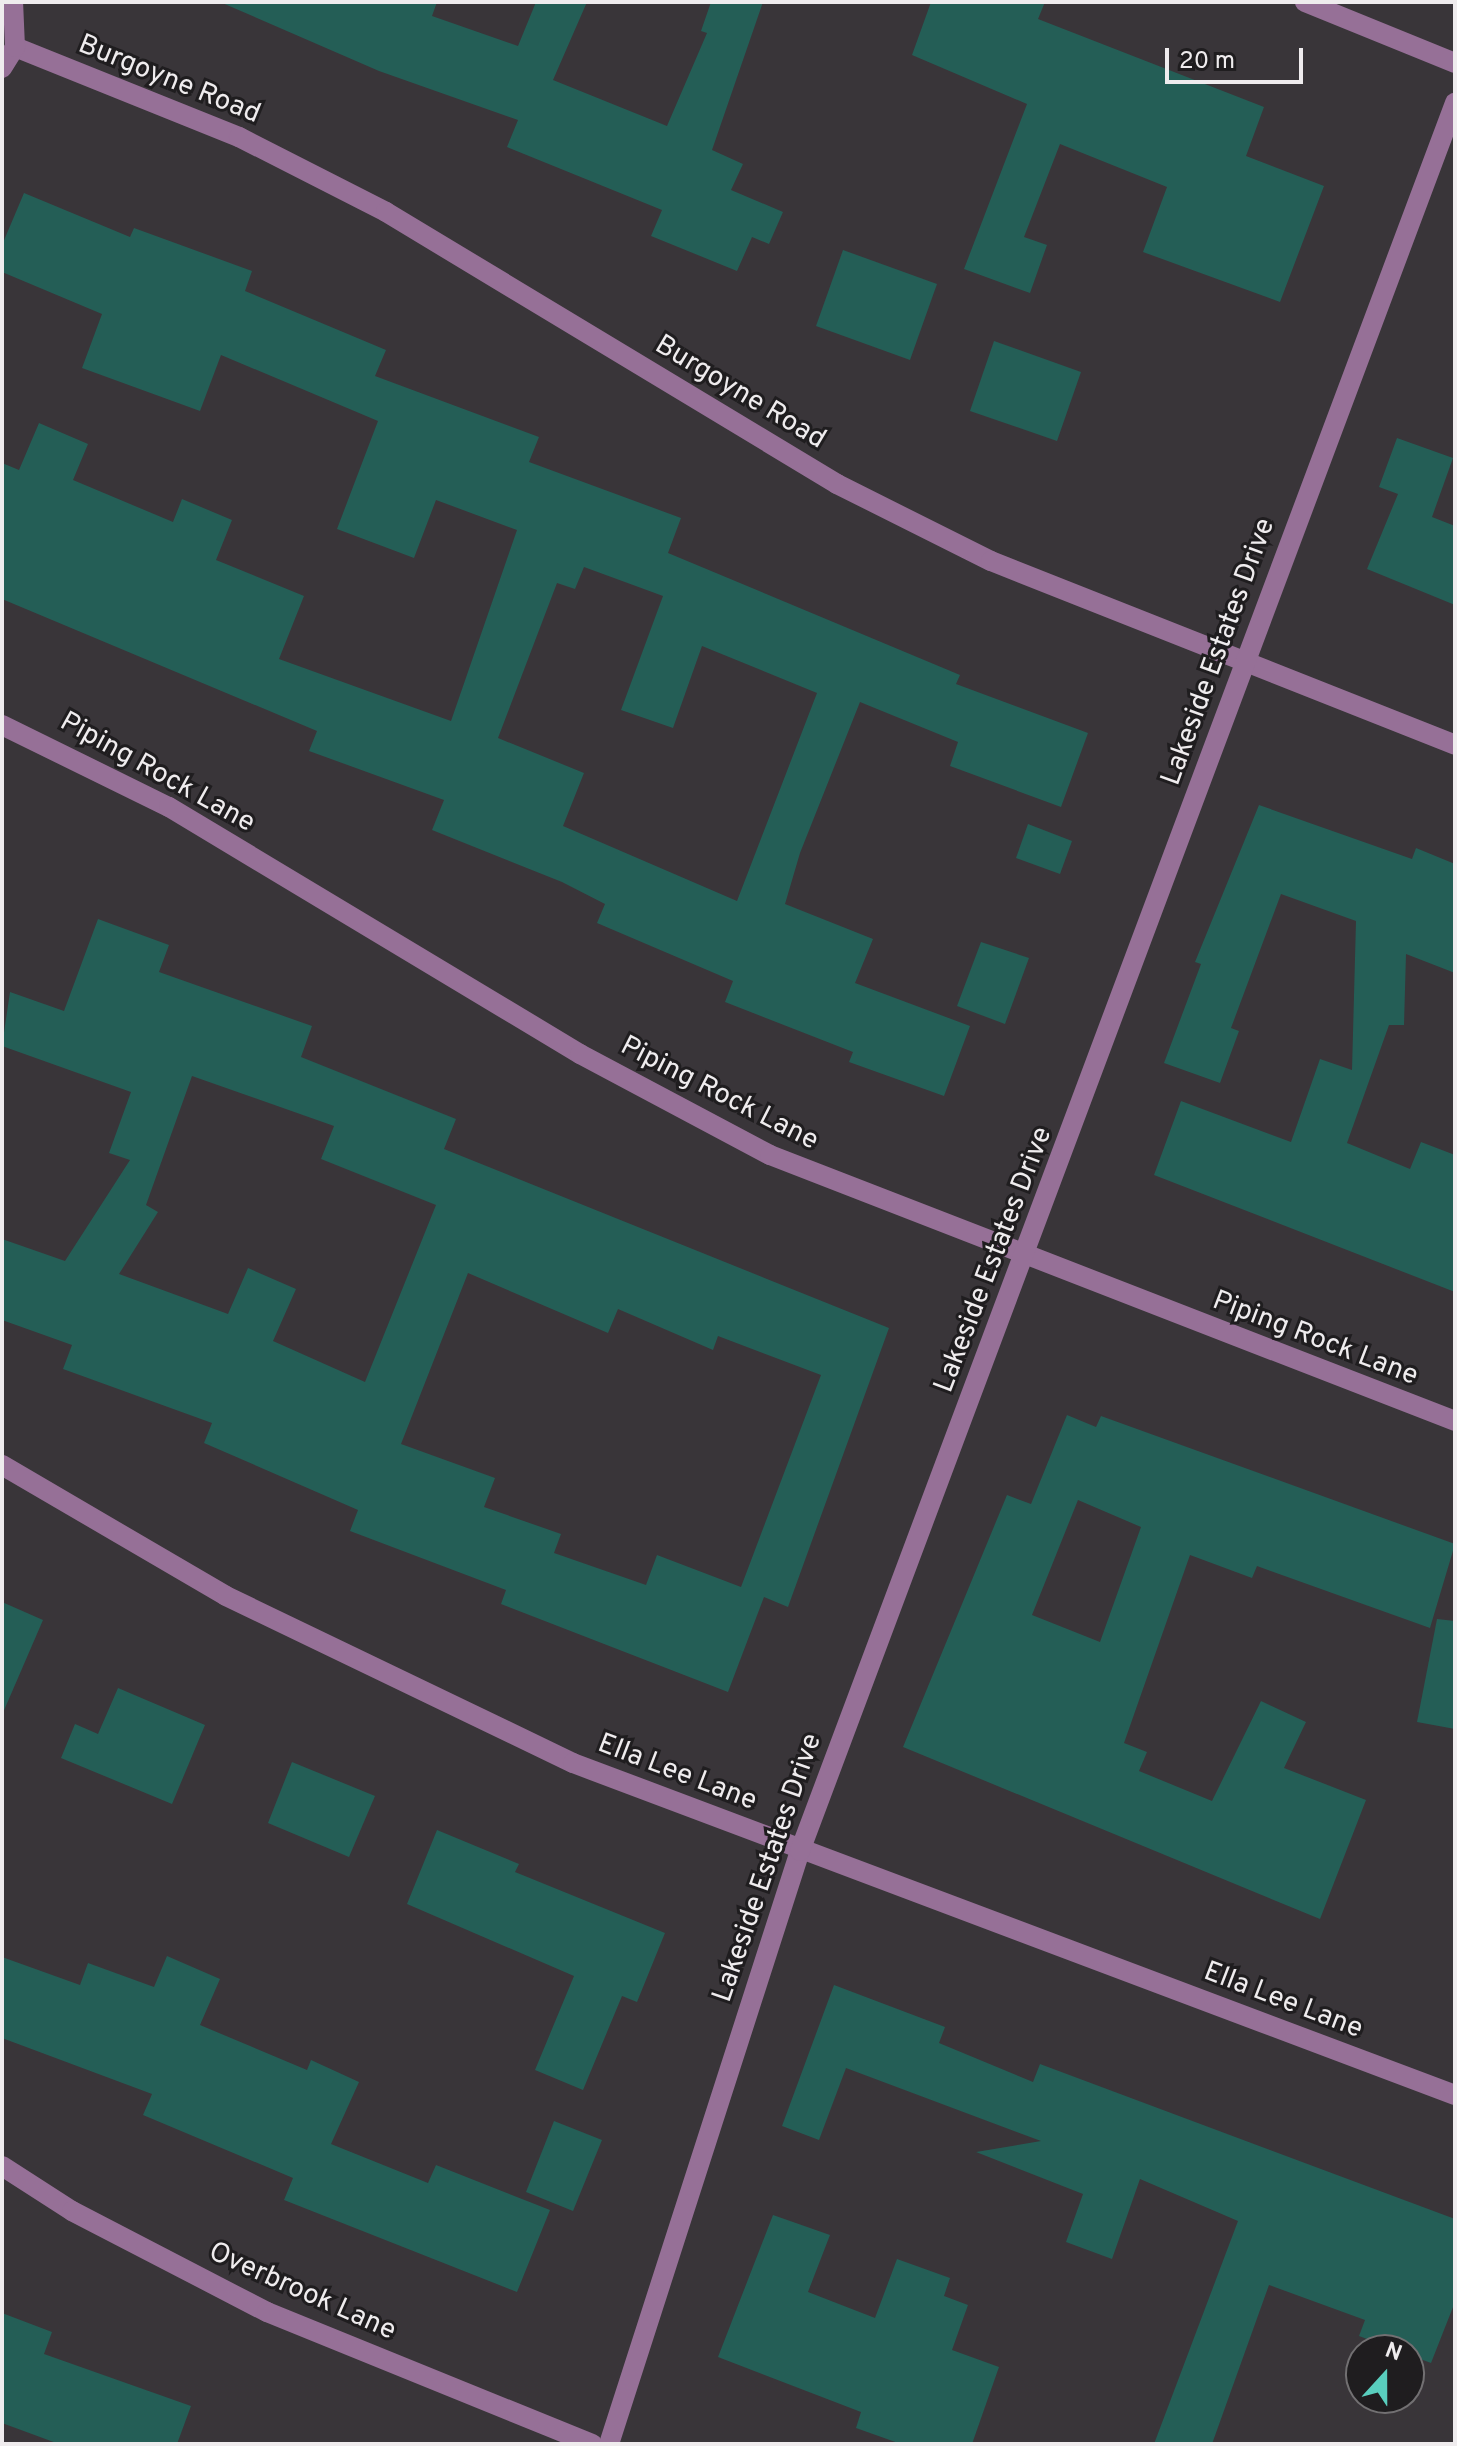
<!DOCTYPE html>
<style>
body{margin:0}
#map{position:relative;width:1457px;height:2446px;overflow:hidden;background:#393539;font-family:Overpass,sans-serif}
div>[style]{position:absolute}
.building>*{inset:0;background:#245e56}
.minor>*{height:20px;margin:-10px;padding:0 10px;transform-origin:10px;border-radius:10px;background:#967097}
span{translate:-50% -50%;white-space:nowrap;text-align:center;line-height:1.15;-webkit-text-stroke:6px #1f1d1f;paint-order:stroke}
.street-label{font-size:28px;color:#efecee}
.frame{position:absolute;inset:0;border:4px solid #efecee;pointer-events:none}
.north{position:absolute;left:1345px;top:2334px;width:80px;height:80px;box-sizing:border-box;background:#1f1d1f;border:2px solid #727072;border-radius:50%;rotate:21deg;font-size:22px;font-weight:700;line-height:32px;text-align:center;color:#efecee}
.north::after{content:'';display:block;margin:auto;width:28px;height:36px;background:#59cebe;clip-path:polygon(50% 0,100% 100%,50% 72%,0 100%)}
.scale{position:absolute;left:1165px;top:48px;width:138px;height:36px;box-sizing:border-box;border:4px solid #efecee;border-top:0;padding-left:10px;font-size:24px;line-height:28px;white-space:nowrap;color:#efecee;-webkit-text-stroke:6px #1f1d1f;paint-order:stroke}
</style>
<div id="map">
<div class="building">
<div style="clip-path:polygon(220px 2px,437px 2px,432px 16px,518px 46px,536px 2px,587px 2px,553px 80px,667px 126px,707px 33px,701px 31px,711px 2px,763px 2px,712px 150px,743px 164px,731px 190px,783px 212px,769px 244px,752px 237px,737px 271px,651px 236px,662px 210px,507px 147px,518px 120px,379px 71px)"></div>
<div style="clip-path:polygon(931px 2px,1045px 2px,1038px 19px,1264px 107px,1246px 156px,1324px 186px,1280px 302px,1143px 252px,1167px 187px,1060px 144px,1024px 237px,1047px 245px,1030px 293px,964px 269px,1027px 104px,912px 55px)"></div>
<div style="clip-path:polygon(evenodd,24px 193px,130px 237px,134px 228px,252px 271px,245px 291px,386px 350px,375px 376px,539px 437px,529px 462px,681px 518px,668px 553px,960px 675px,956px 684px,1088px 733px,1061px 807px,950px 766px,958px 742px,860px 702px,800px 853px,785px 904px,873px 939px,855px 983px,970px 1026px,944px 1096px,849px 1062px,853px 1052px,725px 1002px,733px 981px,597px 923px,605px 904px,562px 882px,432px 830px,444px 800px,309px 751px,317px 731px,2px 599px,2px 463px,19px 470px,39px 423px,88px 444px,73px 480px,173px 522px,182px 499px,232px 520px,216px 560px,304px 596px,279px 659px,451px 721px,517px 530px,436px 500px,414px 558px,337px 529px,378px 421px,221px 355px,200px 411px,82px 368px,102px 314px,2px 272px,2px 245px,24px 193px,584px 567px,663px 596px,621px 710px,673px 728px,702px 646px,817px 693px,737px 901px,563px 826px,584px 773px,498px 738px,557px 583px,575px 589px,584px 567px)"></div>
<div style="clip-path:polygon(843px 250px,937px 284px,910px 360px,816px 326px)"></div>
<div style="clip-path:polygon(994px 341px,1081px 372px,1057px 441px,970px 411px)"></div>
<div style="clip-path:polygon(1397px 438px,1453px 458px,1432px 517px,1455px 526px,1455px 605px,1367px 569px,1398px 494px,1379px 487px)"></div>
<div style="clip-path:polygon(1259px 805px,1412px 859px,1416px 848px,1455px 864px,1455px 973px,1406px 954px,1404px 1025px,1389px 1025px,1347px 1143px,1410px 1169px,1421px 1142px,1455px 1155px,1455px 1292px,1154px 1175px,1181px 1101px,1291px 1142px,1320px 1059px,1352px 1070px,1356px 921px,1281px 894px,1231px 1028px,1239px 1031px,1220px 1083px,1164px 1063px,1201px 964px,1195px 962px)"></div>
<div style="clip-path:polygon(1028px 824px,1072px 841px,1060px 874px,1016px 858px)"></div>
<div style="clip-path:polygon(evenodd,98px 919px,169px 945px,159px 972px,312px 1026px,301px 1057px,456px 1119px,444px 1149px,889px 1328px,788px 1607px,764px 1597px,728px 1692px,501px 1604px,506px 1590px,350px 1531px,358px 1510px,204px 1443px,212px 1423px,63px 1369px,72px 1345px,2px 1320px,2px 1239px,65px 1261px,130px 1160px,109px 1153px,131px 1092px,2px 1046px,10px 992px,64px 1011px,98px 919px,192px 1076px,334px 1126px,321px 1159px,436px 1205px,365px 1382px,273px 1341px,296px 1289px,248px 1268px,228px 1314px,119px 1274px,158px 1212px,146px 1205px,192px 1076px,98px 919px,468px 1273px,608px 1333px,618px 1309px,713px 1350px,718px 1336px,821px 1375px,741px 1587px,657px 1555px,646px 1585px,554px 1553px,561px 1534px,484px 1507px,495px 1478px,401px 1444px,468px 1273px)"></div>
<div style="clip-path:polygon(981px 942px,1029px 958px,1005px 1024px,957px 1006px)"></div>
<div style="clip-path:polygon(evenodd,1067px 1415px,1096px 1427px,1101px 1416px,1455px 1544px,1430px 1628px,1257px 1566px,1252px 1578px,1190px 1555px,1124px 1743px,1147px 1752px,1139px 1771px,1212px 1801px,1261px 1701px,1306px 1722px,1284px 1768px,1366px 1800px,1320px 1919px,903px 1747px,1007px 1495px,1031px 1504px,1067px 1415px,1078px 1500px,1141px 1527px,1100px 1642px,1032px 1615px,1078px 1500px)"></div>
<div style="clip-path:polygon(2px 1602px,43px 1620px,2px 1715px)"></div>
<div style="clip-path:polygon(1437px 1619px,1455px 1621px,1455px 1729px,1417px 1722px)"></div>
<div style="clip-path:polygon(118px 1688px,205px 1725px,172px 1804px,61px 1758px,75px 1724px,98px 1734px)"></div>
<div style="clip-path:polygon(292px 1762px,375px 1796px,349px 1857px,268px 1823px)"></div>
<div style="clip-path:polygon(437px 1830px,519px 1864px,515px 1872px,665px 1933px,637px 2002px,622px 1996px,583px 2090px,535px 2070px,574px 1976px,407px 1904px)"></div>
<div style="clip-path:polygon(167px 1956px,220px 1979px,200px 2025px,307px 2070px,311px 2060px,359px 2082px,331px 2144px,428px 2183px,436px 2165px,550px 2210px,517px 2292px,284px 2200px,293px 2178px,143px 2115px,152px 2094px,2px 2038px,2px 1957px,80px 1985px,88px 1963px,154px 1987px)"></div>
<div style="clip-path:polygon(834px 1985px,945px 2027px,939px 2043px,1033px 2082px,1040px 2064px,1455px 2219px,1455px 2302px,1431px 2363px,1359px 2336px,1365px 2320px,1269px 2285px,1212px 2444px,1154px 2444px,1238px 2221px,1140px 2179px,1112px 2259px,1066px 2242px,1083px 2194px,976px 2152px,1041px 2141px,846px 2068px,819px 2140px,782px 2126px)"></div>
<div style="clip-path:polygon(554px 2121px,602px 2140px,573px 2211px,526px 2192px)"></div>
<div style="clip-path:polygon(773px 2215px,830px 2235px,808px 2292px,875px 2318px,897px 2259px,950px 2278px,944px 2296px,968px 2305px,952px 2350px,999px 2367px,972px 2444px,901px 2444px,856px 2428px,861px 2412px,718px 2357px)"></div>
<div style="clip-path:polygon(2px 2313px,52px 2332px,44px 2354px,191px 2406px,177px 2444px,59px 2444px,2px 2423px)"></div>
</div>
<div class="minor">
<div style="left:1305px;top:2px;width:162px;rotate:22.1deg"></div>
<div style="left:15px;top:47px;width:241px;rotate:21.9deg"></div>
<div style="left:239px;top:137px;width:165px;rotate:27deg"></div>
<div style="left:386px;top:212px;width:527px;rotate:31.09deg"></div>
<div style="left:837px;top:484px;width:172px;rotate:26.6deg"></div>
<div style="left:991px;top:561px;width:499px;rotate:21.6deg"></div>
<div style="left:2px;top:68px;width:25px;rotate:-58deg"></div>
<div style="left:15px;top:47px;width:45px;rotate:-92.5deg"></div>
<div style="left:2px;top:725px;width:186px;rotate:26.2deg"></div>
<div style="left:169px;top:807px;width:480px;rotate:31deg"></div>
<div style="left:580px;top:1054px;width:215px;rotate:28deg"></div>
<div style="left:770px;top:1155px;width:735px;rotate:21.22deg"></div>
<div style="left:2px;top:1465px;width:259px;rotate:30.3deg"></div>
<div style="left:226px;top:1596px;width:385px;rotate:25.7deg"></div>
<div style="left:573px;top:1763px;width:942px;rotate:20.63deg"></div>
<div style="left:2px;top:2166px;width:83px;rotate:32.7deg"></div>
<div style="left:72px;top:2211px;width:220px;rotate:27.4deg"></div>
<div style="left:267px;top:2312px;width:351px;rotate:22.1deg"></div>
<div style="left:609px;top:2444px;width:623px;rotate:-72.15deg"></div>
<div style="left:800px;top:1851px;width:1867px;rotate:-69.46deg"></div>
</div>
<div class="street-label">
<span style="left:169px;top:80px;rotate:22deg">Burgoyne Road</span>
<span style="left:740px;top:393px;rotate:31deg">Burgoyne Road</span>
<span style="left:1219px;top:652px;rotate:-70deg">Lakeside Estates Drive</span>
<span style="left:157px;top:773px;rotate:29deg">Piping Rock Lane</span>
<span style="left:719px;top:1094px;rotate:27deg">Piping Rock Lane</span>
<span style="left:994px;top:1260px;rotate:-69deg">Lakeside Estates Drive</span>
<span style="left:1315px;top:1339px;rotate:21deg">Piping Rock Lane</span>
<span style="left:677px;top:1773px;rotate:21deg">Ella Lee Lane</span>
<span style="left:768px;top:1868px;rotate:-71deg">Lakeside Estates Drive</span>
<span style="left:1283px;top:2001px;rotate:21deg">Ella Lee Lane</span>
<span style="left:302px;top:2292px;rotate:24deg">Overbrook Lane</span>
</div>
<div class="frame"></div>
<div class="north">N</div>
<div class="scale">20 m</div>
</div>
